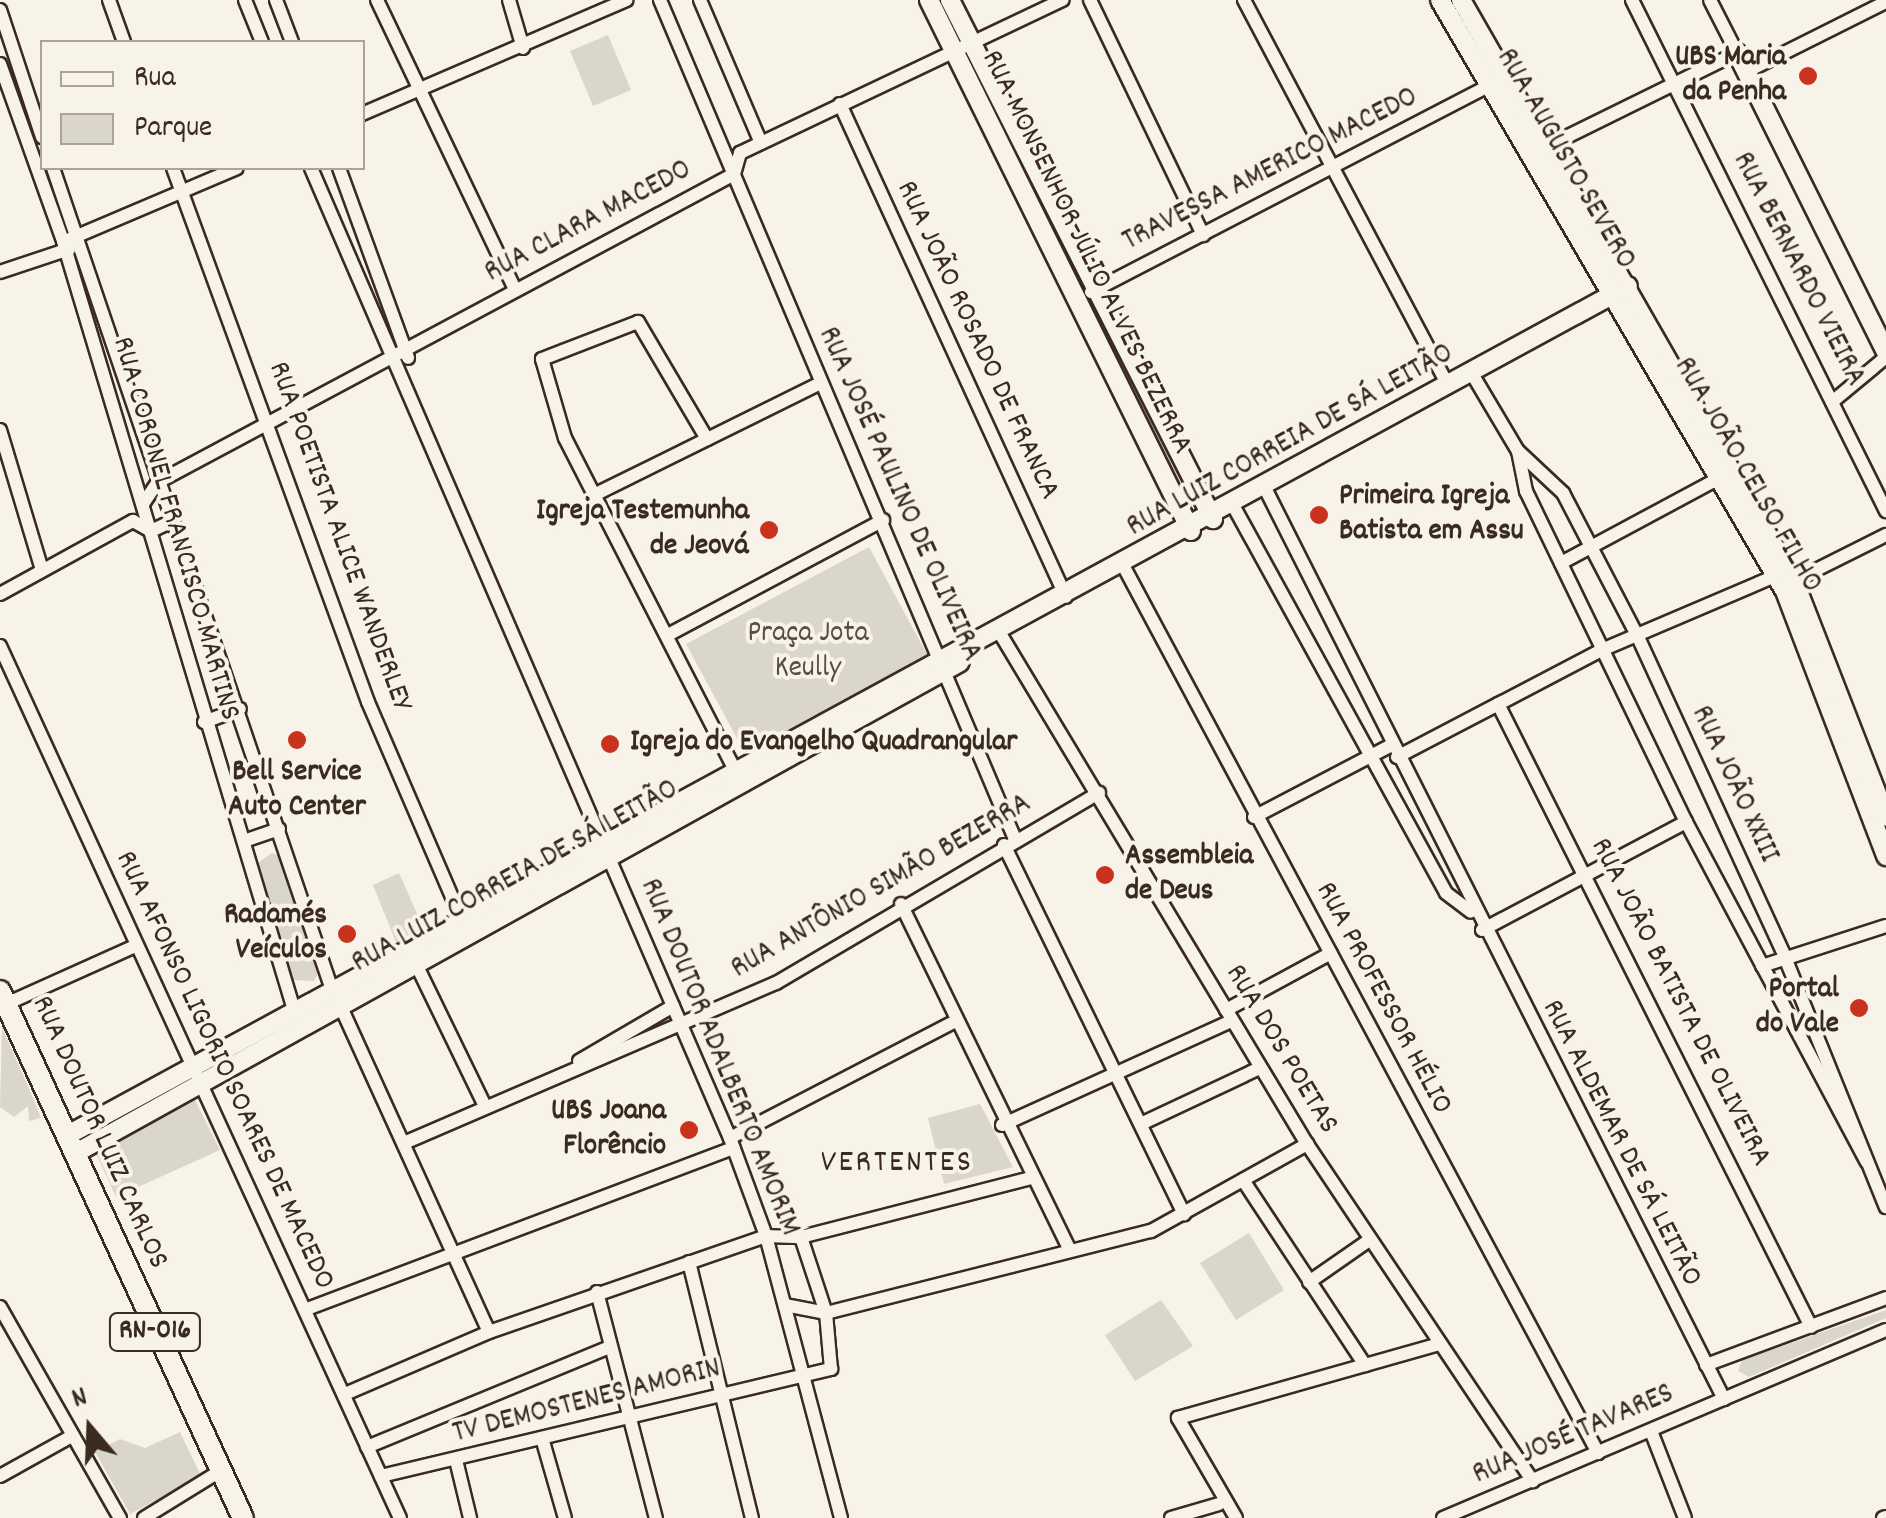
<!DOCTYPE html>
<meta charset="utf-8">
<style>
body{margin:0}
#map{position:relative;width:1886px;height:1518px;overflow:hidden;background:#f7f3e8;font-family:Dekko,sans-serif}
div>[style]{position:absolute}
.green>*{inset:0;background:#dbd6cb}
.roads{filter:drop-shadow(2px 0 #3b2a1e) drop-shadow(-2px 0 #3b2a1e) drop-shadow(0 2px #3b2a1e) drop-shadow(0 -2px #3b2a1e)}
.street>*{height:12px;margin:-6px;padding:0 6px;transform-origin:6px;border-radius:6px;background:#f7f3e8}
.secondary>*{height:18px;margin:-9px;padding:0 9px;transform-origin:9px;border-radius:9px;background:#f7f3e8}
.primary>*{height:20px;margin:-10px;padding:0 10px;transform-origin:10px;border-radius:10px;background:#f7f3e8}
.dots>*{width:28px;height:28px;translate:-50% -50%;box-sizing:border-box;border:5px solid #f7f3e8;border-radius:50%}
span{translate:-50% -50%;white-space:nowrap;text-align:center;line-height:1.15;-webkit-text-stroke:8px #f7f3e8;paint-order:stroke}
.shield-label span{padding:2px 8px;background:#f7f3e8;border:2px solid;border-radius:8px;-webkit-text-stroke-width:0}
.shield-label{font-size:28px;color:#3b2a1e;font-weight:700}
.poi-label{font-size:30px;color:#3b2a1e;font-weight:700}
.right{translate:-100% -50%;text-align:right}
.left{translate:0 -50%;text-align:left}
.street-label{font-size:30px;color:#3b2a1e}
.park-label{font-size:30px;color:#5b4c41}
.neighbourhood-label{font-size:32px;color:#3b2a1e;letter-spacing:2.5px}
.legend{position:absolute;left:40px;top:40px;width:325px;height:130px;box-sizing:border-box;background:#f7f3e8;border:2px solid #aca397;margin:0;padding:12px 18px;list-style:none;font-size:30px;color:#3b2a1e}
.legend li{display:flex;align-items:center;gap:20px;height:50px}
.legend b{width:50px;border:2px solid #aca397}
.north{position:absolute;left:40px;top:1378px;width:100px;height:100px;-webkit-text-stroke:8px #f7f3e8;paint-order:stroke;rotate:341deg;font-size:28px;font-weight:700;line-height:40px;text-align:center;color:#3b2a1e}
.north::after{content:'';display:block;margin:auto;width:35px;height:45px;background:#3b2a1e;clip-path:polygon(50% 0,100% 100%,50% 72%,0 100%)}
</style>
<div id="map">
<div class="green">
<div style="clip-path:polygon(608px 35px,631px 90px,593px 106px,570px 51px)"></div>
<div style="clip-path:polygon(972px 57px,1085px 283px,1082px 287px,966px 61px)"></div>
<div style="clip-path:polygon(1099px 309px,1192px 499px,1190px 502px,1090px 312px)"></div>
<div style="clip-path:polygon(869px 547px,930px 660px,747px 757px,686px 644px)"></div>
<div style="clip-path:polygon(272px 853px,281px 856px,319px 971px,314px 981px,293px 980px,256px 864px)"></div>
<div style="clip-path:polygon(399px 873px,426px 934px,398px 947px,373px 885px)"></div>
<div style="clip-path:polygon(2px 1027px,31px 1093px,41px 1118px,29px 1121px,28px 1106px,14px 1117px,0 1107px)"></div>
<div style="clip-path:polygon(193px 1096px,220px 1150px,116px 1197px,94px 1149px)"></div>
<div style="clip-path:polygon(980px 1104px,1013px 1167px,944px 1184px,928px 1118px)"></div>
<div style="clip-path:polygon(1249px 1233px,1284px 1290px,1236px 1320px,1200px 1263px)"></div>
<div style="clip-path:polygon(1161px 1300px,1193px 1346px,1135px 1381px,1105px 1335px)"></div>
<div style="clip-path:polygon(1886px 1310px,1886px 1318px,1749px 1377px,1738px 1371px,1742px 1360px)"></div>
<div style="clip-path:polygon(180px 1432px,201px 1476px,130px 1514px,95px 1452px,120px 1439px,145px 1448px)"></div>
</div>
<div class="roads">
<div class="street">
<div style="left:109px;top:0;width:45px;rotate:70.3deg"></div>
<div style="left:245px;top:0;width:45px;rotate:68deg"></div>
<div style="left:276px;top:0;width:45px;rotate:69.1deg"></div>
<div style="left:377px;top:0;width:320px;rotate:64.5deg"></div>
<div style="left:509px;top:0;width:50px;rotate:73.7deg"></div>
<div style="left:660px;top:0;width:909px;rotate:67.07deg"></div>
<div style="left:700px;top:0;width:155px;rotate:66.9deg"></div>
<div style="left:1090px;top:0;width:261px;rotate:64.3deg"></div>
<div style="left:1244px;top:0;width:436px;rotate:62.1deg"></div>
<div style="left:1632px;top:0;width:571px;rotate:63.57deg"></div>
<div style="left:0;top:10px;width:134px;rotate:71.7deg"></div>
<div style="left:0;top:64px;width:188px;rotate:70.4deg"></div>
<div style="left:63px;top:241px;width:803px;rotate:73.28deg"></div>
<div style="left:1746px;top:72px;width:157px;rotate:-26.6deg"></div>
<div style="left:840px;top:104px;width:542px;rotate:65.37deg"></div>
<div style="left:362px;top:114px;width:288px;rotate:-23.3deg"></div>
<div style="left:1546px;top:147px;width:213px;rotate:-26.2deg"></div>
<div style="left:1737px;top:53px;width:59px;rotate:-117deg"></div>
<div style="left:53px;top:168px;width:868px;rotate:71.25deg"></div>
<div style="left:173px;top:168px;width:568px;rotate:69.94deg"></div>
<div style="left:368px;top:702px;width:237px;rotate:66.7deg"></div>
<div style="left:311px;top:168px;width:1057px;rotate:66.64deg"></div>
<div style="left:730px;top:1138px;width:104px;rotate:69.8deg"></div>
<div style="left:766px;top:1236px;width:292px;rotate:75.1deg"></div>
<div style="left:339px;top:168px;width:202px;rotate:70deg"></div>
<div style="left:70px;top:239px;width:181px;rotate:-23deg"></div>
<div style="left:0;top:272px;width:73px;rotate:-18.4deg"></div>
<div style="left:1091px;top:292px;width:447px;rotate:-27.4deg"></div>
<div style="left:1471px;top:372px;width:92px;rotate:59.3deg"></div>
<div style="left:1518px;top:451px;width:41px;rotate:78.7deg"></div>
<div style="left:1526px;top:491px;width:368px;rotate:64.2deg"></div>
<div style="left:1686px;top:822px;width:385px;rotate:62deg"></div>
<div style="left:1832px;top:402px;width:70px;rotate:-39.8deg"></div>
<div style="left:0;top:430px;width:146px;rotate:73.3deg"></div>
<div style="left:707px;top:439px;width:136px;rotate:-120.5deg"></div>
<div style="left:638px;top:322px;width:103px;rotate:158.9deg"></div>
<div style="left:542px;top:359px;width:82px;rotate:73.8deg"></div>
<div style="left:565px;top:438px;width:373px;rotate:62.9deg"></div>
<div style="left:1518px;top:451px;width:62px;rotate:43deg"></div>
<div style="left:1563px;top:493px;width:162px;rotate:62.5deg"></div>
<div style="left:1638px;top:637px;width:350px;rotate:65.3deg"></div>
<div style="left:1784px;top:955px;width:272px;rotate:68deg"></div>
<div style="left:1266px;top:490px;width:1018px;rotate:63.26deg"></div>
<div style="left:594px;top:495px;width:253px;rotate:-26.3deg"></div>
<div style="left:143px;top:504px;width:27px;rotate:-56deg"></div>
<div style="left:158px;top:482px;width:653px;rotate:-28.13deg"></div>
<div style="left:734px;top:174px;width:22px;rotate:-74deg"></div>
<div style="left:740px;top:153px;width:357px;rotate:-25.4deg"></div>
<div style="left:1234px;top:507px;width:440px;rotate:61.2deg"></div>
<div style="left:1446px;top:893px;width:31px;rotate:37deg"></div>
<div style="left:1561px;top:563px;width:176px;rotate:-28.2deg"></div>
<div style="left:1124px;top:567px;width:1005px;rotate:61.85deg"></div>
<div style="left:1794px;top:581px;width:103px;rotate:-26.6deg"></div>
<div style="left:0;top:594px;width:152px;rotate:-28.8deg"></div>
<div style="left:133px;top:521px;width:21px;rotate:29deg"></div>
<div style="left:151px;top:531px;width:23px;rotate:-25deg"></div>
<div style="left:668px;top:635px;width:244px;rotate:-28.1deg"></div>
<div style="left:1001px;top:635px;width:594px;rotate:58.99deg"></div>
<div style="left:1307px;top:1144px;width:406px;rotate:56.2deg"></div>
<div style="left:0;top:646px;width:959px;rotate:65.36deg"></div>
<div style="left:1498px;top:704px;width:697px;rotate:63.32deg"></div>
<div style="left:204px;top:722px;width:38px;rotate:-20deg"></div>
<div style="left:1397px;top:757px;width:233px;rotate:-27.6deg"></div>
<div style="left:1604px;top:649px;width:186px;rotate:-23.1deg"></div>
<div style="left:1254px;top:817px;width:153px;rotate:-27.6deg"></div>
<div style="left:244px;top:841px;width:37px;rotate:-19deg"></div>
<div style="left:1004px;top:845px;width:411px;rotate:64deg"></div>
<div style="left:901px;top:904px;width:385px;rotate:64deg"></div>
<div style="left:1482px;top:930px;width:231px;rotate:-27.9deg"></div>
<div style="left:416px;top:964px;width:156px;rotate:64.1deg"></div>
<div style="left:1762px;top:966px;width:130px;rotate:-17.9deg"></div>
<div style="left:6px;top:1004px;width:141px;rotate:-24.2deg"></div>
<div style="left:340px;top:1005px;width:359px;rotate:65.5deg"></div>
<div style="left:1226px;top:1010px;width:119px;rotate:-28.5deg"></div>
<div style="left:579px;top:1061px;width:109px;rotate:-30.3deg"></div>
<div style="left:1145px;top:1122px;width:127px;rotate:-25.2deg"></div>
<div style="left:1002px;top:1125px;width:252px;rotate:-24.4deg"></div>
<div style="left:730px;top:1138px;width:252px;rotate:-27.4deg"></div>
<div style="left:404px;top:1143px;width:405px;rotate:-23.3deg"></div>
<div style="left:776px;top:983px;width:375px;rotate:-30.5deg"></div>
<div style="left:1243px;top:1180px;width:222px;rotate:56.6deg"></div>
<div style="left:689px;top:1262px;width:264px;rotate:76.2deg"></div>
<div style="left:1309px;top:1282px;width:72px;rotate:-34.8deg"></div>
<div style="left:597px;top:1292px;width:234px;rotate:75.4deg"></div>
<div style="left:785px;top:1305px;width:42px;rotate:11deg"></div>
<div style="left:826px;top:1313px;width:335px;rotate:-14.2deg"></div>
<div style="left:1151px;top:1231px;width:179px;rotate:-29.1deg"></div>
<div style="left:0;top:1307px;width:243px;rotate:60.4deg"></div>
<div style="left:307px;top:1309px;width:456px;rotate:-20.7deg"></div>
<div style="left:1706px;top:1365px;width:192px;rotate:-20.4deg"></div>
<div style="left:345px;top:1394px;width:157px;rotate:-23.3deg"></div>
<div style="left:489px;top:1332px;width:293px;rotate:-19.1deg"></div>
<div style="left:766px;top:1236px;width:35px;rotate:2deg"></div>
<div style="left:801px;top:1237px;width:237px;rotate:-14.4deg"></div>
<div style="left:1651px;top:1431px;width:93px;rotate:68.7deg"></div>
<div style="left:542px;top:1438px;width:83px;rotate:74deg"></div>
<div style="left:367px;top:1447px;width:263px;rotate:-22.4deg"></div>
<div style="left:456px;top:1460px;width:60px;rotate:76.4deg"></div>
<div style="left:0;top:1476px;width:82px;rotate:-29.1deg"></div>
<div style="left:381px;top:1476px;width:463px;rotate:-13.4deg"></div>
<div style="left:831px;top:1369px;width:56px;rotate:-95.1deg"></div>
<div style="left:826px;top:1313px;width:80px;rotate:-108.2deg"></div>
<div style="left:144px;top:1518px;width:89px;rotate:-31.7deg"></div>
<div style="left:1171px;top:1518px;width:50px;rotate:-16.3deg"></div>
<div style="left:1236px;top:1518px;width:116px;rotate:-120.1deg"></div>
<div style="left:1178px;top:1418px;width:272px;rotate:-15.8deg"></div>
<div style="left:1443px;top:1518px;width:481px;rotate:-23deg"></div>
<div style="left:1883px;top:1518px;width:3px;rotate:-18deg"></div>
</div>
<div class="secondary">
<div style="left:929px;top:0;width:592px;rotate:63.74deg"></div>
<div style="left:950px;top:0;width:582px;rotate:63.13deg"></div>
<div style="left:1440px;top:0;width:684px;rotate:59.73deg"></div>
<div style="left:1785px;top:591px;width:284px;rotate:69.1deg"></div>
<div style="left:1461px;top:0;width:670px;rotate:60.18deg"></div>
<div style="left:1794px;top:581px;width:253px;rotate:68.7deg"></div>
<div style="left:1737px;top:53px;width:334px;rotate:63.5deg"></div>
<div style="left:66px;top:1136px;width:1778px;rotate:-28.55deg"></div>
<div style="left:74px;top:1154px;width:1013px;rotate:-29.04deg"></div>
</div>
<div class="primary">
<div style="left:0;top:991px;width:580px;rotate:65.25deg"></div>
</div>
</div>
<div class="dots">
<div style="left:1808px;top:76px;background:#c8321e"></div>
<div style="left:1319px;top:515px;background:#c8321e"></div>
<div style="left:769px;top:530px;background:#c8321e"></div>
<div style="left:297px;top:740px;background:#c8321e"></div>
<div style="left:610px;top:744px;background:#c8321e"></div>
<div style="left:1105px;top:875px;background:#c8321e"></div>
<div style="left:347px;top:934px;background:#c8321e"></div>
<div style="left:1859px;top:1008px;background:#c8321e"></div>
<div style="left:689px;top:1130px;background:#c8321e"></div>
</div>
<div class="shield-label">
<span style="left:155px;top:1332px">RN-016</span>
</div>
<div class="poi-label">
<span class="right" style="left:1786px;top:76px">UBS Maria<br>da Penha</span>
<span class="left" style="left:1339px;top:515px">Primeira Igreja<br>Batista em Assu</span>
<span class="right" style="left:749px;top:530px">Igreja Testemunha<br>de Jeová</span>
<span class="left" style="left:630px;top:744px">Igreja do Evangelho Quadrangular</span>
<span style="left:297px;top:791px">Bell Service<br>Auto Center</span>
<span class="left" style="left:1125px;top:875px">Assembleia<br>de Deus</span>
<span class="right" style="left:327px;top:934px">Radamés<br>Veículos</span>
<span class="right" style="left:1839px;top:1008px">Portal<br>do Vale</span>
<span class="right" style="left:666px;top:1130px">UBS Joana<br>Florêncio</span>
</div>
<div class="street-label">
<span style="left:1564px;top:160px;rotate:60deg">RUA AUGUSTO SEVERO</span>
<span style="left:1271px;top:171px;rotate:-27deg">TRAVESSA AMERICO MACEDO</span>
<span style="left:589px;top:223px;rotate:-28deg">RUA CLARA MACEDO</span>
<span style="left:1085px;top:253px;rotate:64deg">RUA MONSENHOR JÚLIO ALVES BEZERRA</span>
<span style="left:1797px;top:270px;rotate:63deg">RUA BERNARDO VIEIRA</span>
<span style="left:976px;top:341px;rotate:65deg">RUA JOÃO ROSADO DE FRANCA</span>
<span style="left:1291px;top:442px;rotate:-29deg">RUA LUIZ CORREIA DE SÁ LEITÃO</span>
<span style="left:1746px;top:476px;rotate:60deg">RUA JOÃO CELSO FILHO</span>
<span style="left:898px;top:495px;rotate:66deg">RUA JOSÉ PAULINO DE OLIVEIRA</span>
<span style="left:174px;top:529px;rotate:74deg">RUA CORONEL FRANCISCO MARTINS</span>
<span style="left:338px;top:537px;rotate:70deg">RUA POETISTA ALICE WANDERLEY</span>
<span style="left:1733px;top:785px;rotate:65deg">RUA JOÃO XXIII</span>
<span style="left:516px;top:878px;rotate:-29deg">RUA LUIZ CORREIA DE SÁ LEITÃO</span>
<span style="left:882px;top:888px;rotate:-30deg">RUA ANTÔNIO SIMÃO BEZERRA</span>
<span style="left:1382px;top:999px;rotate:62deg">RUA PROFESSOR HÉLIO</span>
<span style="left:1679px;top:1003px;rotate:63deg">RUA JOÃO BATISTA DE OLIVEIRA</span>
<span style="left:1280px;top:1050px;rotate:59deg">RUA DOS POETAS</span>
<span style="left:718px;top:1058px;rotate:68deg">RUA DOUTOR ADALBERTO AMORIM</span>
<span style="left:223px;top:1071px;rotate:65deg">RUA AFONSO LIGORIO SOARES DE MACEDO</span>
<span style="left:98px;top:1133px;rotate:66deg">RUA DOUTOR LUIZ CARLOS</span>
<span style="left:1620px;top:1144px;rotate:63deg">RUA ALDEMAR DE SÁ LEITÃO</span>
<span style="left:587px;top:1403px;rotate:-14deg">TV DEMOSTENES AMORIN</span>
<span style="left:1574px;top:1436px;rotate:-23deg">RUA JOSÉ TAVARES</span>
</div>
<div class="park-label">
<span style="left:808px;top:652px">Praça Jota<br>Keully</span>
</div>
<div class="neighbourhood-label">
<span style="left:897px;top:1164px">VERTENTES</span>
</div>
<ul class="legend">
<li><b style="height:12px;background:#f7f3e8"></b>Rua</li>
<li><b style="height:28px;background:#dbd6cb"></b>Parque</li>
</ul>
<div class="north">N</div>
</div>
